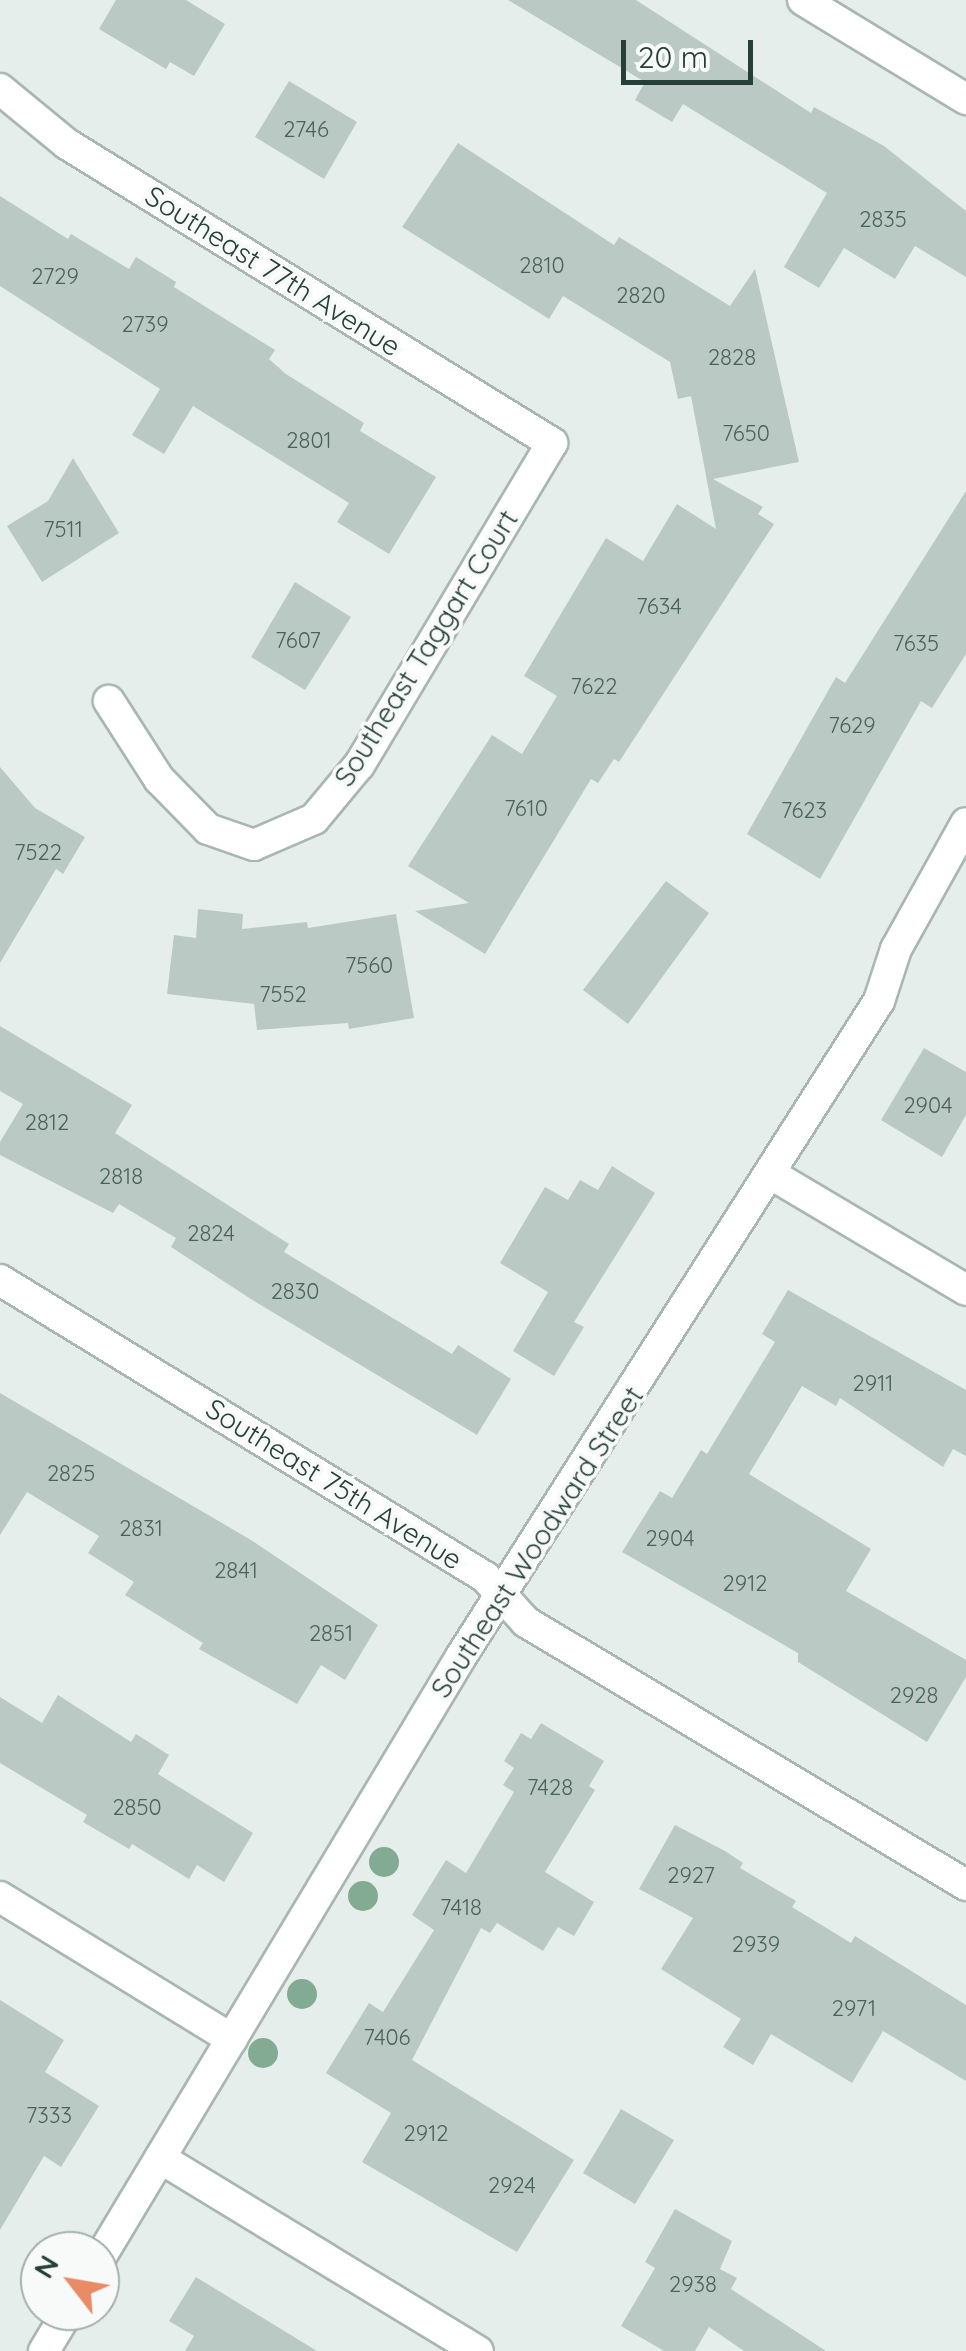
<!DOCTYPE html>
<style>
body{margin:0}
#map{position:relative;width:966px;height:2351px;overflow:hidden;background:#e6eeeb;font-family:Quicksand,sans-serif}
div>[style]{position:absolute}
.building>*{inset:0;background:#bbc9c4}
.roads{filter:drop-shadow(2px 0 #a9b6b2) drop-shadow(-2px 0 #a9b6b2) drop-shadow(0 2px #a9b6b2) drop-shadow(0 -2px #a9b6b2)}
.minor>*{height:30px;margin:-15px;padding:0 15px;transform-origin:15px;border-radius:15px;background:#fff}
.trees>*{width:30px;height:30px;margin:-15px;border-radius:50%;background:#83ab94}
span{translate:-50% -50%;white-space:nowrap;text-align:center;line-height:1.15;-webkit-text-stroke:8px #f7faf9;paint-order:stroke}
.number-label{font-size:22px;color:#4b625c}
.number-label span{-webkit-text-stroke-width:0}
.street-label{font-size:28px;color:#263f39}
.north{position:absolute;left:20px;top:2231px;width:100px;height:100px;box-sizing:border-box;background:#f7faf9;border:2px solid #a3afac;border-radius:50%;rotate:301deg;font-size:28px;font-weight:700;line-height:40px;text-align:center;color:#263f39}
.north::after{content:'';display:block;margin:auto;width:35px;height:45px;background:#ea8b68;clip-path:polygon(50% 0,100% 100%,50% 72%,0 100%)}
.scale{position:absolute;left:621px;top:40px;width:132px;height:45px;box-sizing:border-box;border:5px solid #263f39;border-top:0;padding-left:12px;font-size:30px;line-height:35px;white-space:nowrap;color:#263f39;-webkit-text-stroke:8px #f7faf9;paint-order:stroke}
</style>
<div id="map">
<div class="building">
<div style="clip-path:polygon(116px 0,186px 0,225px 24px,194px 76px,170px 62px,166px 69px,99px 29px)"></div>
<div style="clip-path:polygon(508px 0,636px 0,811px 113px,814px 107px,884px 146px,966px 211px,966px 277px,915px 246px,895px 279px,844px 248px,819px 288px,784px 267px,827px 193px,683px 104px,672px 122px,635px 100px,645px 82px)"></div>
<div style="clip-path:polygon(289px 81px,357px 122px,324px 179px,255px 137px)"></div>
<div style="clip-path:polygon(458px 143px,614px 245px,619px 237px,730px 306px,755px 269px,799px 462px,713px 479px,763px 507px,758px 514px,774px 524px,619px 762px,614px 759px,598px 783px,591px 779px,485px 954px,415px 911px,469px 903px,408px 866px,492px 735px,522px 754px,557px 696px,524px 676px,606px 538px,643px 561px,677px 504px,716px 529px,691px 396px,678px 399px,670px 362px,563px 296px,549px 319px,402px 227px)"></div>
<div style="clip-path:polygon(0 196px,68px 239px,71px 234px,129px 269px,136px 257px,176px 282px,174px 287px,275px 350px,269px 359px,286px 374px,364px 423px,360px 431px,436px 477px,389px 554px,337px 522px,349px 503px,193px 406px,164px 454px,132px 435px,160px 389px,0 286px)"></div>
<div style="clip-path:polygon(73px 458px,119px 533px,42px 582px,7px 526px,48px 501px)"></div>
<div style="clip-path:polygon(966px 491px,966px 654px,932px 708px,921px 701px,820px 879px,747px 834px,836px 677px,845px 683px)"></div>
<div style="clip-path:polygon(295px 582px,351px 617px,305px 690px,251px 657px)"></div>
<div style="clip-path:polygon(0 767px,35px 808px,85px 837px,63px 874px,56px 869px,0 963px)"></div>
<div style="clip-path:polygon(666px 881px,709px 913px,628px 1024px,583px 990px)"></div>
<div style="clip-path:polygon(198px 909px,243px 914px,242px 929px,307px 922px,308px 928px,396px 914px,414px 1018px,349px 1029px,348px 1023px,257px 1030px,254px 1004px,167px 994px,174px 935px,196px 938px)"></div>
<div style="clip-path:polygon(0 1026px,132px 1105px,115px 1133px,289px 1244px,284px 1252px,452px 1354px,458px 1345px,511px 1379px,477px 1435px,254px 1301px,171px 1247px,176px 1238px,119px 1204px,113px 1213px,0 1155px,0 1142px,23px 1104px,0 1091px)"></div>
<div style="clip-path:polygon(924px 1048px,966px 1072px,966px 1115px,942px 1157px,881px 1120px)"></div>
<div style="clip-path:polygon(612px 1166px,655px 1193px,574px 1322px,584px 1327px,554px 1376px,513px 1351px,548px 1292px,500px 1263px,545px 1187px,568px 1200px,580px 1180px,598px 1190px)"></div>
<div style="clip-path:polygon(788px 1290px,966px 1390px,966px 1456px,953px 1449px,943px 1467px,840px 1398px,836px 1406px,802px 1386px,749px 1474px,871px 1549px,846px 1591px,966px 1660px,966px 1677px,927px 1742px,798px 1662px,798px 1653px,622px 1552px,660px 1491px,672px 1498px,701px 1450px,707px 1454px,775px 1342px,762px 1334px)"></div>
<div style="clip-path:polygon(0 1393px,251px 1540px,378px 1625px,345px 1680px,321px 1665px,297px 1704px,199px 1649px,203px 1643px,125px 1595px,134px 1582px,88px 1553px,99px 1536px,27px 1492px,0 1535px)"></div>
<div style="clip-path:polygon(58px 1695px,131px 1742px,136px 1734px,169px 1755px,158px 1774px,253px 1833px,224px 1882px,197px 1865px,189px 1879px,132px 1844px,129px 1849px,83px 1822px,87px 1815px,0 1763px,0 1697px,42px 1723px)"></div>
<div style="clip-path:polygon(541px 1723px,604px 1761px,589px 1786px,595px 1790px,545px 1872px,594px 1902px,574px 1936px,558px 1927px,543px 1951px,497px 1923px,490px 1933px,481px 1928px,412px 2060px,574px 2160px,517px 2252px,362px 2162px,391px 2113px,326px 2073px,369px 2003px,383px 2012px,434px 1930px,412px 1915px,446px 1860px,466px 1873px,514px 1792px,503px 1785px,514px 1768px,504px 1761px,521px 1733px,531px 1739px)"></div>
<div style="clip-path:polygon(675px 1825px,725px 1851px,743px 1863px,740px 1868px,796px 1901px,792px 1907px,851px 1943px,855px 1936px,966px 2005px,966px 2081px,883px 2031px,852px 2083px,771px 2034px,753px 2065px,723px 2047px,741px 2019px,661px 1969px,693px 1918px,639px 1889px)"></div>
<div style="clip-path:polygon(0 2000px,64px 2040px,45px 2072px,99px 2106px,61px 2167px,44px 2156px,0 2230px)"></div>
<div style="clip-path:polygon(621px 2109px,674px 2140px,635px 2204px,583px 2173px)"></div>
<div style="clip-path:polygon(675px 2209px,732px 2241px,720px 2269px,737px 2278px,731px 2289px,826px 2351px,744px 2351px,709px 2327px,695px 2351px,664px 2351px,621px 2326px,655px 2268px,645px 2262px)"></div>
<div style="clip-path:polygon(196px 2277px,317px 2351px,185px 2351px,194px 2336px,169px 2321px)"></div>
</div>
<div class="roads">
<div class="minor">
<div style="left:803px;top:0;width:191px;rotate:31.3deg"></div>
<div style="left:0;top:89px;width:87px;rotate:39.4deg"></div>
<div style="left:67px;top:144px;width:570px;rotate:31.65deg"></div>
<div style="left:552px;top:443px;width:375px;rotate:120.9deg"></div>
<div style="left:359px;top:765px;width:70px;rotate:129.8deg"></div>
<div style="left:314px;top:819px;width:65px;rotate:156.6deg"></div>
<div style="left:254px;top:845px;width:49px;rotate:-160.8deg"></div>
<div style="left:208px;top:829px;width:70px;rotate:-134.4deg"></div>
<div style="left:159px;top:779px;width:93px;rotate:-122.7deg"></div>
<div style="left:771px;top:1174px;width:227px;rotate:30.7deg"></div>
<div style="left:0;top:1280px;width:569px;rotate:31.48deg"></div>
<div style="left:485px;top:1577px;width:61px;rotate:47.7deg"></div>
<div style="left:526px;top:1622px;width:513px;rotate:30.87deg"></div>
<div style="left:0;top:1897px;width:272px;rotate:31.5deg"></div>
<div style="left:160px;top:2158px;width:372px;rotate:31.3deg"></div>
<div style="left:100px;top:2258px;width:703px;rotate:-59.02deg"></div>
<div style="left:462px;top:1655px;width:776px;rotate:-57.48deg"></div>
<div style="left:879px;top:1001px;width:55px;rotate:-71.9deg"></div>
<div style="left:896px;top:949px;width:144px;rotate:-60.9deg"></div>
<div style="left:44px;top:2351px;width:47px;rotate:-59deg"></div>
</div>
</div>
<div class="trees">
<div style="left:384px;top:1862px"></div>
<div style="left:363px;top:1896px"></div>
<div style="left:302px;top:1994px"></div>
<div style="left:263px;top:2053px"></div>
</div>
<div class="number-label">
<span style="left:306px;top:130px">2746</span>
<span style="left:883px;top:220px">2835</span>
<span style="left:542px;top:266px">2810</span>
<span style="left:55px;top:277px">2729</span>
<span style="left:641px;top:296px">2820</span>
<span style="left:145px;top:325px">2739</span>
<span style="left:732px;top:358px">2828</span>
<span style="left:746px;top:434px">7650</span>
<span style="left:309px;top:441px">2801</span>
<span style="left:63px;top:530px">7511</span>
<span style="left:659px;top:607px">7634</span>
<span style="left:298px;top:641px">7607</span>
<span style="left:916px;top:644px">7635</span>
<span style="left:594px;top:687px">7622</span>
<span style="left:852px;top:726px">7629</span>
<span style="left:526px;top:809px">7610</span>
<span style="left:804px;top:811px">7623</span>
<span style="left:38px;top:853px">7522</span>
<span style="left:369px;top:966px">7560</span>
<span style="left:283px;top:995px">7552</span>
<span style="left:928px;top:1106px">2904</span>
<span style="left:47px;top:1123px">2812</span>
<span style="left:121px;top:1177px">2818</span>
<span style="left:211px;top:1234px">2824</span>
<span style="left:295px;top:1292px">2830</span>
<span style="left:873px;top:1384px">2911</span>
<span style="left:71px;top:1474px">2825</span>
<span style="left:141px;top:1529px">2831</span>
<span style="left:670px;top:1539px">2904</span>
<span style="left:236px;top:1571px">2841</span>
<span style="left:745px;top:1584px">2912</span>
<span style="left:331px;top:1634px">2851</span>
<span style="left:914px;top:1696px">2928</span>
<span style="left:550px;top:1788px">7428</span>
<span style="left:137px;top:1808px">2850</span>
<span style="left:691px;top:1876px">2927</span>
<span style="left:461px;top:1908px">7418</span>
<span style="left:756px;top:1945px">2939</span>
<span style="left:854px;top:2009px">2971</span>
<span style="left:387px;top:2038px">7406</span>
<span style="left:49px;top:2116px">7333</span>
<span style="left:426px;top:2134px">2912</span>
<span style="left:512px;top:2186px">2924</span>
<span style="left:693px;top:2285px">2938</span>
</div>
<div class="street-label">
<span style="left:273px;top:271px;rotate:32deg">Southeast 77th Avenue</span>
<span style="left:426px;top:648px;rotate:-58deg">Southeast Taggart Court</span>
<span style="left:334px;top:1484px;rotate:32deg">Southeast 75th Avenue</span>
<span style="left:537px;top:1542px;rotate:-57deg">Southeast Woodward Street</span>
</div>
<div class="north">N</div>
<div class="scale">20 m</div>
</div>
